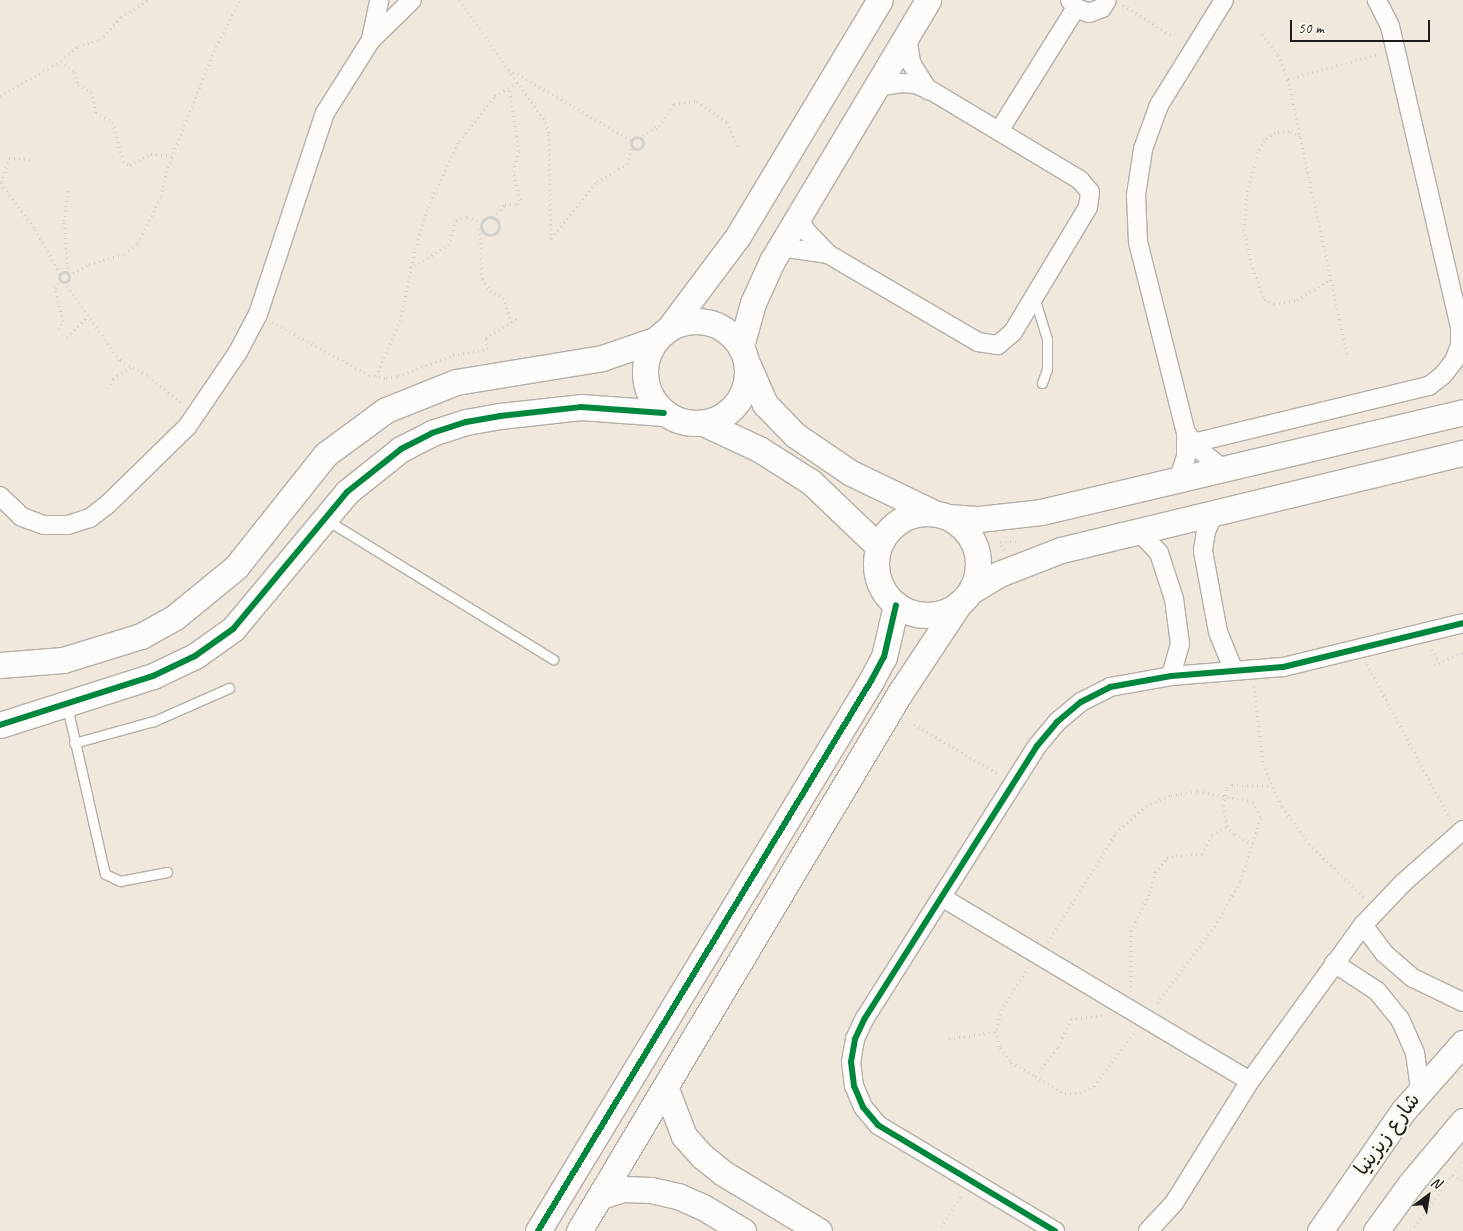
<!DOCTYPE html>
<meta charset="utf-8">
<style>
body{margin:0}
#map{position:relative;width:1463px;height:1231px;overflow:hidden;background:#f0e8dd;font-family:Caveat,"Playpen Sans Arabic",sans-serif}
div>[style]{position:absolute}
.path>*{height:3px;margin-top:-1.5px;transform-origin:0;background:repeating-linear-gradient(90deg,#d3d1ce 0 1px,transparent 0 5px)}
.path>.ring{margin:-1.5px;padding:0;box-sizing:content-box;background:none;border:3px solid #d3d1ce;border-radius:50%}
.roads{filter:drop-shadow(1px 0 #b5afa9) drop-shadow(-1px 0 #b5afa9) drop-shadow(0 1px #b5afa9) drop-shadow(0 -1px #b5afa9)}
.lane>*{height:9px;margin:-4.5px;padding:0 4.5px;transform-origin:4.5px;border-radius:4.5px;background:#fdfcfa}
.street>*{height:18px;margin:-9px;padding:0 9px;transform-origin:9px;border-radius:9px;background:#fdfcfa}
.secondary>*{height:25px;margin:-12.5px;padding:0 12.5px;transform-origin:12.5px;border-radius:12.5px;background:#fdfcfa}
.secondary>.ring{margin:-12.5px;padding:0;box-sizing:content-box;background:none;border:25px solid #fdfcfa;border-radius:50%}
.cycleway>*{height:6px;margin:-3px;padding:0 3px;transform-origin:3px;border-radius:3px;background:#00873e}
span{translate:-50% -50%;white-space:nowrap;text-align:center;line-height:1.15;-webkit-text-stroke:4px #fbf7ec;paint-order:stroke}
.street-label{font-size:20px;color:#1c1c1c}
.north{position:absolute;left:1403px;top:1171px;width:50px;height:50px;-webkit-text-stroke:4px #fbf7ec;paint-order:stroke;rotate:31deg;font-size:14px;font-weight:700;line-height:20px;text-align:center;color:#1c1c1c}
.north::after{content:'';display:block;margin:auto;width:18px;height:22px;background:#1c1c1c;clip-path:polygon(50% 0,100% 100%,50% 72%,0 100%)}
.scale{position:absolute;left:1290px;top:20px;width:140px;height:22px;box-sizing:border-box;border:2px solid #1c1c1c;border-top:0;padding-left:6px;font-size:15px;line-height:18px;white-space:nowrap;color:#1c1c1c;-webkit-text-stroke:4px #fbf7ec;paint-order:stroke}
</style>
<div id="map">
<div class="path">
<div style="left:459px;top:0;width:150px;rotate:54.5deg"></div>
<div style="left:546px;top:122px;width:12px;rotate:76deg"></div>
<div style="left:549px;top:134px;width:105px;rotate:88.9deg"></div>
<div style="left:1123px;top:5px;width:57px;rotate:32deg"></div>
<div style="left:1262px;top:34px;width:26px;rotate:53deg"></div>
<div style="left:1278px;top:55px;width:26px;rotate:67deg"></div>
<div style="left:1288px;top:79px;width:285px;rotate:77.9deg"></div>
<div style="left:61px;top:61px;width:18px;rotate:38deg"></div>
<div style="left:75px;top:72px;width:13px;rotate:77deg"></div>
<div style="left:78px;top:85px;width:15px;rotate:28deg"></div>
<div style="left:91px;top:92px;width:21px;rotate:76deg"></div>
<div style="left:96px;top:112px;width:20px;rotate:30deg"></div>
<div style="left:113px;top:122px;width:40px;rotate:75.6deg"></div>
<div style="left:123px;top:161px;width:8px;rotate:30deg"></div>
<div style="left:130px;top:165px;width:24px;rotate:-28deg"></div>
<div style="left:151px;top:154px;width:23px;rotate:5deg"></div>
<div style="left:509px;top:69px;width:141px;rotate:30.2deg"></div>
<div style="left:1288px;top:79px;width:94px;rotate:-15.4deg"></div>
<div style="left:0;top:96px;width:70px;rotate:-29.8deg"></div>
<div style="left:61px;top:61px;width:23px;rotate:-41deg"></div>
<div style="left:78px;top:46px;width:23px;rotate:-15deg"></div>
<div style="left:100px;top:40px;width:31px;rotate:-48deg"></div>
<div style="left:121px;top:17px;width:32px;rotate:-32deg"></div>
<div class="ring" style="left:631px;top:137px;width:9px;height:9px"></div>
<div style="left:638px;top:137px;width:24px;rotate:-28deg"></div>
<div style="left:659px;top:126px;width:27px;rotate:-56deg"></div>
<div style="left:674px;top:104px;width:23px;rotate:-7deg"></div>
<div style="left:697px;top:101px;width:37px;rotate:35deg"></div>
<div style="left:727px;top:122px;width:28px;rotate:67deg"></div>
<div style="left:1300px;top:137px;width:13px;rotate:-151deg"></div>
<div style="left:1289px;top:131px;width:14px;rotate:176deg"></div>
<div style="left:1275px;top:132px;width:14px;rotate:144deg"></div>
<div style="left:1264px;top:140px;width:13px;rotate:117deg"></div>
<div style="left:1258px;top:152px;width:43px;rotate:104.7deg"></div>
<div style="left:1247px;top:194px;width:35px;rotate:95deg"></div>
<div style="left:1244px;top:229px;width:35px;rotate:78deg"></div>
<div style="left:1251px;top:263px;width:38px;rotate:70deg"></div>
<div style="left:1264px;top:299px;width:11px;rotate:27deg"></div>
<div style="left:1274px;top:304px;width:23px;rotate:-10deg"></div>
<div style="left:1297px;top:300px;width:40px;rotate:-32deg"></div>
<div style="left:0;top:183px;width:58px;rotate:52.7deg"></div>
<div style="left:35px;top:229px;width:51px;rotate:60.4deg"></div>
<div style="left:0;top:187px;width:30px;rotate:-73deg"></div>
<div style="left:9px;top:158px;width:21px;rotate:3deg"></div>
<div class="ring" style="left:481px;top:217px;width:15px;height:15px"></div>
<div style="left:493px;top:217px;width:17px;rotate:-45deg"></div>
<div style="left:505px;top:205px;width:12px;rotate:-5deg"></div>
<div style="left:517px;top:204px;width:5px;rotate:-53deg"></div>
<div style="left:520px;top:200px;width:30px;rotate:-104deg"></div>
<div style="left:513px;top:171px;width:21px;rotate:-73deg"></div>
<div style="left:519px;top:151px;width:65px;rotate:-98.9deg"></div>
<div style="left:480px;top:228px;width:51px;rotate:87.8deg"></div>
<div style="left:482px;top:279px;width:14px;rotate:56deg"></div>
<div style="left:490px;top:291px;width:15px;rotate:28deg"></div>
<div style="left:503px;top:298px;width:25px;rotate:72deg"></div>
<div style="left:551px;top:238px;width:72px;rotate:-50.6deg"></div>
<div style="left:597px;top:182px;width:35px;rotate:-31deg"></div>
<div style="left:627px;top:164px;width:17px;rotate:-73deg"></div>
<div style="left:410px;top:268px;width:45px;rotate:-30.5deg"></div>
<div style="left:449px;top:245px;width:26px;rotate:-74deg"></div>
<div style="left:456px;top:220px;width:11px;rotate:-15deg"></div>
<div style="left:467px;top:217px;width:15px;rotate:20deg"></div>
<div class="ring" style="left:59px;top:272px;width:7px;height:7px"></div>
<div style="left:68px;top:273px;width:52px;rotate:-94.4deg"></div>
<div style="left:64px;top:221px;width:34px;rotate:-82deg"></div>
<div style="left:69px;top:276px;width:23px;rotate:-31deg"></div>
<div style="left:89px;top:264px;width:37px;rotate:-16deg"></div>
<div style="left:125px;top:254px;width:17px;rotate:-40deg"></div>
<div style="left:138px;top:243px;width:52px;rotate:-63.9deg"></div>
<div style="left:161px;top:196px;width:25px;rotate:-78deg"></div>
<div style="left:166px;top:172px;width:130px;rotate:-68.4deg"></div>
<div style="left:214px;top:51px;width:57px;rotate:-63deg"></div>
<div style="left:64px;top:282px;width:96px;rotate:54.3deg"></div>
<div style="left:120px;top:360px;width:33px;rotate:29deg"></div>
<div style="left:149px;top:376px;width:44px;rotate:39.5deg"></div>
<div style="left:272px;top:322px;width:111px;rotate:28.7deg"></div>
<div style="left:369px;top:375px;width:17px;rotate:10deg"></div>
<div style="left:386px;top:378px;width:12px;rotate:-9deg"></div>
<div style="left:398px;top:376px;width:59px;rotate:-20.9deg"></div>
<div style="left:453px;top:355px;width:35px;rotate:-10deg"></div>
<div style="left:487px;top:349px;width:11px;rotate:-95deg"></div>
<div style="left:486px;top:338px;width:38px;rotate:-33deg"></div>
<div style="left:59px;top:329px;width:9px;rotate:-63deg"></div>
<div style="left:63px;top:321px;width:34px;rotate:-104deg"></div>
<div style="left:55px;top:288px;width:9px;rotate:-58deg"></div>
<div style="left:67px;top:337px;width:30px;rotate:-45deg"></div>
<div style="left:376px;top:376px;width:60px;rotate:-66.4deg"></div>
<div style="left:400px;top:321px;width:74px;rotate:-78.2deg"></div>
<div style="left:415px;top:249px;width:44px;rotate:-72.8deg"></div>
<div style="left:428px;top:207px;width:73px;rotate:-64.8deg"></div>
<div style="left:459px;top:141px;width:58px;rotate:-51.3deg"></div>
<div style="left:495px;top:96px;width:27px;rotate:-31deg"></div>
<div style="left:107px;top:388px;width:11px;rotate:-56deg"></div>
<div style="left:113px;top:379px;width:22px;rotate:-34deg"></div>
<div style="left:1004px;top:550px;width:9px;rotate:-117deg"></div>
<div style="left:1000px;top:542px;width:20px;rotate:-3deg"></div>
<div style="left:1432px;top:649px;width:14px;rotate:60deg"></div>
<div style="left:1367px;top:664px;width:176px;rotate:61.8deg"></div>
<div style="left:1434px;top:665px;width:32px;rotate:-24deg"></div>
<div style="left:1254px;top:686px;width:79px;rotate:83.4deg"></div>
<div style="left:1263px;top:764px;width:47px;rotate:66.2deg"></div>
<div style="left:1282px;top:807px;width:46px;rotate:53.9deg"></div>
<div style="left:1309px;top:844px;width:78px;rotate:44deg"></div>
<div style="left:914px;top:724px;width:100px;rotate:30.7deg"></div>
<div style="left:1253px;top:844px;width:21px;rotate:-152deg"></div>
<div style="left:1234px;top:834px;width:11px;rotate:-131deg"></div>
<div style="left:1227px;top:826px;width:21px;rotate:-101deg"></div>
<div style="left:1223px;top:805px;width:17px;rotate:-77deg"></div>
<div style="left:1227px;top:788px;width:6px;rotate:-31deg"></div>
<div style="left:1232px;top:785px;width:40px;rotate:1.4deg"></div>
<div style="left:1048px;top:942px;width:128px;rotate:-58deg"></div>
<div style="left:1116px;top:833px;width:40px;rotate:-42deg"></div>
<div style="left:1146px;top:806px;width:27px;rotate:-24deg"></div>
<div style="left:1171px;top:795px;width:27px;rotate:-8deg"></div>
<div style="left:1198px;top:791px;width:56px;rotate:11.3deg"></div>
<div style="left:1253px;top:802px;width:18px;rotate:63deg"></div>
<div style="left:1261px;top:818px;width:67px;rotate:108.2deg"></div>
<div style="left:1240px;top:882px;width:51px;rotate:119.6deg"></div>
<div style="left:1215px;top:926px;width:99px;rotate:126.8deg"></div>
<div style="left:1028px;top:967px;width:49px;rotate:121.8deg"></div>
<div style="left:1002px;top:1009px;width:23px;rotate:105deg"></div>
<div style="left:996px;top:1031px;width:17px;rotate:77deg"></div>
<div style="left:1000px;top:1048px;width:18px;rotate:52deg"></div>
<div style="left:1011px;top:1062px;width:28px;rotate:30deg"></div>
<div style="left:1035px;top:1076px;width:34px;rotate:30deg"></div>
<div style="left:1065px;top:1093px;width:15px"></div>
<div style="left:1080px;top:1093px;width:16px;rotate:-27deg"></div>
<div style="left:1094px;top:1086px;width:69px;rotate:-53.3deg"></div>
<div style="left:1131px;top:991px;width:60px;rotate:-90deg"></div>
<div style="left:1131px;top:931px;width:43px;rotate:-64deg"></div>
<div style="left:1150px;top:892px;width:21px;rotate:-76deg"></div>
<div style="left:1155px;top:872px;width:18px;rotate:-49deg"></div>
<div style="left:1167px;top:858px;width:9px;rotate:-18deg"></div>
<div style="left:1176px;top:855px;width:26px;rotate:-2deg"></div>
<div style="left:1202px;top:854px;width:21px;rotate:-62deg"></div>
<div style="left:1212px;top:835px;width:17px;rotate:-31deg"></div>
<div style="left:949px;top:1039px;width:48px;rotate:-9.7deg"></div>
<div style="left:1035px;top:1076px;width:37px;rotate:-52deg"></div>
<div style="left:1058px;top:1047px;width:31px;rotate:-65deg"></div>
<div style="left:1071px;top:1019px;width:34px;rotate:-7deg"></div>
<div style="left:1452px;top:1175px;width:13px;rotate:29deg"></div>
<div style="left:938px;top:1231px;width:43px;rotate:-56.3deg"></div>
<div style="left:1411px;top:1231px;width:88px;rotate:-53.8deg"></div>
</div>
<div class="roads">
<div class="lane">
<div style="left:1034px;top:297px;width:44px;rotate:72.8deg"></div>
<div style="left:1047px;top:339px;width:30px;rotate:90deg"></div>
<div style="left:1047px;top:369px;width:15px;rotate:110deg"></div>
<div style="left:325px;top:519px;width:268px;rotate:31.6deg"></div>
<div style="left:67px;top:706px;width:172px;rotate:77.3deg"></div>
<div style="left:105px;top:874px;width:17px;rotate:25deg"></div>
<div style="left:120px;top:881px;width:48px;rotate:-10.8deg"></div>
<div style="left:74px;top:743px;width:83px;rotate:-15.4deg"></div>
<div style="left:154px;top:721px;width:82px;rotate:-23.7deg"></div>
</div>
<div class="street">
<div style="left:1070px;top:0;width:10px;rotate:53deg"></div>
<div style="left:1076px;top:8px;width:14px;rotate:21deg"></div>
<div style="left:1089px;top:13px;width:14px;rotate:-21deg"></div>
<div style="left:1102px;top:8px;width:9px;rotate:-58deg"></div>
<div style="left:907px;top:34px;width:29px;rotate:82deg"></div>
<div style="left:911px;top:63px;width:32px;rotate:58deg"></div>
<div style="left:371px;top:39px;width:40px;rotate:-78deg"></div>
<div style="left:999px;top:131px;width:145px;rotate:-58deg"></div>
<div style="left:798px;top:217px;width:16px;rotate:60deg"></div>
<div style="left:806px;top:231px;width:32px;rotate:46deg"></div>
<div style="left:780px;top:247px;width:49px;rotate:8.3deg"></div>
<div style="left:828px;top:254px;width:174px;rotate:30.4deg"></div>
<div style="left:978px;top:342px;width:20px;rotate:9deg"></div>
<div style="left:998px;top:345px;width:20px;rotate:-41deg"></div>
<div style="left:1013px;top:332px;width:146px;rotate:-59deg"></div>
<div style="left:1088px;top:207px;width:15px;rotate:-82deg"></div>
<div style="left:1090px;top:192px;width:16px;rotate:-130deg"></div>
<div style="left:1080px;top:180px;width:173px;rotate:-149deg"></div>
<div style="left:932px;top:91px;width:18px;rotate:-158deg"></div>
<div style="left:915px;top:84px;width:13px;rotate:-176deg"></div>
<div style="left:902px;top:83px;width:26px;rotate:171deg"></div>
<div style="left:1188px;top:435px;width:16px;rotate:55deg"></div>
<div style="left:1197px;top:448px;width:33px;rotate:39deg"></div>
<div style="left:1193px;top:443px;width:243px;rotate:-13.6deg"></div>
<div style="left:1429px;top:386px;width:18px;rotate:-38deg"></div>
<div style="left:1443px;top:375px;width:18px;rotate:-52deg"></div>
<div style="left:1454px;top:361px;width:17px;rotate:-69deg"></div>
<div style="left:1460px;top:345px;width:18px;rotate:-90deg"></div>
<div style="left:1460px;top:327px;width:309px;rotate:-103.1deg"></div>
<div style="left:1390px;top:26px;width:29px;rotate:-117deg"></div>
<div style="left:1178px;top:480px;width:24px;rotate:-71deg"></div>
<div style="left:1186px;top:457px;width:24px;rotate:-90deg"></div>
<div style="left:1186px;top:433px;width:197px;rotate:-104.1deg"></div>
<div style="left:1138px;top:242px;width:47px;rotate:-92.4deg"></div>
<div style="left:1136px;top:195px;width:47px;rotate:-81.3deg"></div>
<div style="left:1143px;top:149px;width:47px;rotate:-70deg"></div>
<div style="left:1159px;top:105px;width:123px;rotate:-58.2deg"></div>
<div style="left:0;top:496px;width:30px;rotate:44deg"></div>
<div style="left:22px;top:517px;width:23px;rotate:20deg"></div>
<div style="left:44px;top:525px;width:24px"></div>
<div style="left:68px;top:525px;width:23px;rotate:-18deg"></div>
<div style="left:90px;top:518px;width:23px;rotate:-38deg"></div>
<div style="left:108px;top:504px;width:110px;rotate:-44.3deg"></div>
<div style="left:187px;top:427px;width:91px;rotate:-55.8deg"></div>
<div style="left:238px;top:352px;width:43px;rotate:-62.2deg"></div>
<div style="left:258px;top:314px;width:212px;rotate:-71.6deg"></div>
<div style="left:325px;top:113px;width:86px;rotate:-57.8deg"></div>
<div style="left:371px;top:40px;width:57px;rotate:-44.3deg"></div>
<div style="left:1215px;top:512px;width:21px;rotate:115deg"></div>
<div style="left:1206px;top:531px;width:20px;rotate:99deg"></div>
<div style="left:1203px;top:551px;width:82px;rotate:79.5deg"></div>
<div style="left:1218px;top:632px;width:42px;rotate:67.7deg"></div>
<div style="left:1138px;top:531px;width:30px;rotate:46deg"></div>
<div style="left:1159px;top:553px;width:48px;rotate:71.9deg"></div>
<div style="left:1174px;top:599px;width:45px;rotate:82.4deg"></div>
<div style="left:1180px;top:644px;width:33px;rotate:106deg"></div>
<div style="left:943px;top:898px;width:357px;rotate:30.8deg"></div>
<div style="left:1363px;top:925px;width:36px;rotate:53deg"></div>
<div style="left:1385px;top:954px;width:37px;rotate:41deg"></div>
<div style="left:1413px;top:978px;width:55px;rotate:25.6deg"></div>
<div style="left:1334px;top:963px;width:51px;rotate:33.1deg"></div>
<div style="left:1377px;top:991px;width:36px;rotate:51deg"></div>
<div style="left:1400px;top:1019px;width:37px;rotate:66deg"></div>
<div style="left:1415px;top:1053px;width:36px;rotate:82deg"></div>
<div style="left:1055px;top:1231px;width:206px;rotate:-149.1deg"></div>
<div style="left:878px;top:1125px;width:23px;rotate:-130deg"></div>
<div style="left:863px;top:1107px;width:23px;rotate:-113deg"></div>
<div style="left:854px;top:1086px;width:24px;rotate:-97deg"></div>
<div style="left:851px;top:1062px;width:23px;rotate:-80deg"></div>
<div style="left:855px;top:1039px;width:23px;rotate:-65deg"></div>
<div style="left:865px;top:1018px;width:322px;rotate:-57.7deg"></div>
<div style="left:1037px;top:746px;width:31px;rotate:-50deg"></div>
<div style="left:1057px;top:722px;width:31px;rotate:-40deg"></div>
<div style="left:1081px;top:702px;width:33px;rotate:-27deg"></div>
<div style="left:1110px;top:687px;width:62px;rotate:-10.2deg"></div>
<div style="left:1171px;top:676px;width:112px;rotate:-4.6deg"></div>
<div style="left:1283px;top:667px;width:185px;rotate:-13.7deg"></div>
<div style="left:1148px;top:1231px;width:38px;rotate:-47deg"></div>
<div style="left:1174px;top:1203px;width:144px;rotate:-58.1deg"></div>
<div style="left:1250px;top:1081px;width:193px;rotate:-54.1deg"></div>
<div style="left:1363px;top:925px;width:58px;rotate:-46.4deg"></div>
<div style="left:1403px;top:883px;width:80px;rotate:-41.5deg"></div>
</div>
<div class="secondary">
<div class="ring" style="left:645px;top:321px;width:77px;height:77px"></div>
<div style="left:670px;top:327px;width:114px;rotate:-53.2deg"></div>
<div style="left:738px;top:236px;width:275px;rotate:-59deg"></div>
<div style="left:741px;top:346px;width:45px;rotate:-74.4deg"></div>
<div style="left:753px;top:303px;width:46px;rotate:-65.7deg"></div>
<div style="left:772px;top:261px;width:304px;rotate:-59.1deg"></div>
<div style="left:748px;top:365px;width:43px;rotate:66.4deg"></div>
<div style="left:765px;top:404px;width:43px;rotate:45.9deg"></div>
<div style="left:795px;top:435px;width:68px;rotate:34.2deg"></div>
<div style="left:851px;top:473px;width:90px;rotate:25.7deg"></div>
<div style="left:703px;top:423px;width:62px;rotate:24.9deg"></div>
<div style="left:759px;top:449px;width:62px;rotate:32.4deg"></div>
<div style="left:811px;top:482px;width:93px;rotate:43.7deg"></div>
<div class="ring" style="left:876px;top:513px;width:77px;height:77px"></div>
<div style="left:948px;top:517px;width:31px;rotate:4deg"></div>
<div style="left:979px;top:519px;width:62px;rotate:-6.4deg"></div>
<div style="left:1041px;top:512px;width:434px;rotate:-13.3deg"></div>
<div style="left:971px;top:591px;width:33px;rotate:-31deg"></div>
<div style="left:999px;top:574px;width:66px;rotate:-21.2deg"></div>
<div style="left:1061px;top:550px;width:414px;rotate:-13.6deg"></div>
<div style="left:0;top:665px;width:63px;rotate:-4.5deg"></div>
<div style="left:63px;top:660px;width:82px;rotate:-17.1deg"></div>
<div style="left:141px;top:636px;width:39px;rotate:-29deg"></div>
<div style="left:175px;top:617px;width:79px;rotate:-39.3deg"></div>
<div style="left:236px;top:567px;width:144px;rotate:-51.5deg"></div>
<div style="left:326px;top:454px;width:74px;rotate:-36.3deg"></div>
<div style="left:386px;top:410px;width:75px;rotate:-21.8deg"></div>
<div style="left:456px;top:382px;width:148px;rotate:-9.3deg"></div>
<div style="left:602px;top:358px;width:56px;rotate:-18.8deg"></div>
<div style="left:0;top:725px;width:161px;rotate:-17.8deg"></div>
<div style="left:153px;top:676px;width:47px;rotate:-25.5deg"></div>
<div style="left:195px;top:656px;width:47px;rotate:-35.4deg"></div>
<div style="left:233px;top:629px;width:178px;rotate:-50.2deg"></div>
<div style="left:347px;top:492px;width:69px;rotate:-38.5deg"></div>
<div style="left:401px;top:449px;width:35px;rotate:-27deg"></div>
<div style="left:432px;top:433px;width:36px;rotate:-18deg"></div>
<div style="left:466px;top:422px;width:35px;rotate:-10deg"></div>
<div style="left:500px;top:416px;width:81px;rotate:-6.3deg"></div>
<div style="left:581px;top:407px;width:83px;rotate:4.1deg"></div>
<div style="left:666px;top:1089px;width:50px;rotate:69deg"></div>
<div style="left:684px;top:1136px;width:27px;rotate:48deg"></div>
<div style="left:702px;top:1156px;width:27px;rotate:39deg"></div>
<div style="left:723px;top:1173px;width:112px;rotate:31.1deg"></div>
<div style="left:601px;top:1196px;width:23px;rotate:-18deg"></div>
<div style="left:623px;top:1189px;width:28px;rotate:2deg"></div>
<div style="left:651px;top:1190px;width:28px;rotate:13deg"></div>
<div style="left:678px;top:1196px;width:27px;rotate:24deg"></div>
<div style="left:703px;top:1207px;width:47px;rotate:31deg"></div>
<div style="left:538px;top:1231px;width:643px;rotate:-58.81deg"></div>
<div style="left:871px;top:681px;width:27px;rotate:-62deg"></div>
<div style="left:884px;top:657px;width:53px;rotate:-77deg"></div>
<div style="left:579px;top:1231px;width:626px;rotate:-59.18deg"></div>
<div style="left:900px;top:693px;width:107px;rotate:-56.5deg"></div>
<div style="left:1320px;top:1231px;width:146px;rotate:-55.3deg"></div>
<div style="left:1403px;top:1111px;width:91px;rotate:-48.6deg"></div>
<div style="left:1376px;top:1231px;width:59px;rotate:-53.9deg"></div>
<div style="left:1411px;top:1183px;width:81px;rotate:-50deg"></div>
</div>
</div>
<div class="cycleway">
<div style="left:0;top:725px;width:161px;rotate:-17.8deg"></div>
<div style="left:153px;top:676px;width:47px;rotate:-25.5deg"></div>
<div style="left:195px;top:656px;width:47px;rotate:-35.4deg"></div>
<div style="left:233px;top:629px;width:178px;rotate:-50.2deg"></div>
<div style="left:347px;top:492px;width:69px;rotate:-38.5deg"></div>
<div style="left:401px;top:449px;width:35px;rotate:-27deg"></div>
<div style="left:432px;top:433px;width:36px;rotate:-18deg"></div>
<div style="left:466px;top:422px;width:35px;rotate:-10deg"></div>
<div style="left:500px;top:416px;width:81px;rotate:-6.3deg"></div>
<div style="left:581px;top:407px;width:83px;rotate:4.1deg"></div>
<div style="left:538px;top:1231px;width:643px;rotate:-58.81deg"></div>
<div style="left:871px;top:681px;width:27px;rotate:-62deg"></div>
<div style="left:884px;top:657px;width:53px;rotate:-77deg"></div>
<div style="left:1055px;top:1231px;width:206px;rotate:-149.1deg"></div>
<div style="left:878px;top:1125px;width:23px;rotate:-130deg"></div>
<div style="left:863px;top:1107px;width:23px;rotate:-113deg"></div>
<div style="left:854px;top:1086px;width:24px;rotate:-97deg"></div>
<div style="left:851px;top:1062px;width:23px;rotate:-80deg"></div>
<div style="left:855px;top:1039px;width:23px;rotate:-65deg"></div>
<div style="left:865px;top:1018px;width:322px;rotate:-57.7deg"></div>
<div style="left:1037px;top:746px;width:31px;rotate:-50deg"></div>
<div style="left:1057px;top:722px;width:31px;rotate:-40deg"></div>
<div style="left:1081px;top:702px;width:33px;rotate:-27deg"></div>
<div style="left:1110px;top:687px;width:62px;rotate:-10.2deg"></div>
<div style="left:1171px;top:676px;width:112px;rotate:-4.6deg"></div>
<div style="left:1283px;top:667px;width:185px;rotate:-13.7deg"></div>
</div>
<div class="street-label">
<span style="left:1387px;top:1134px;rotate:-54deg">شارع زيزينيا</span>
</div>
<div class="north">N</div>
<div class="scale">50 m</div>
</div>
